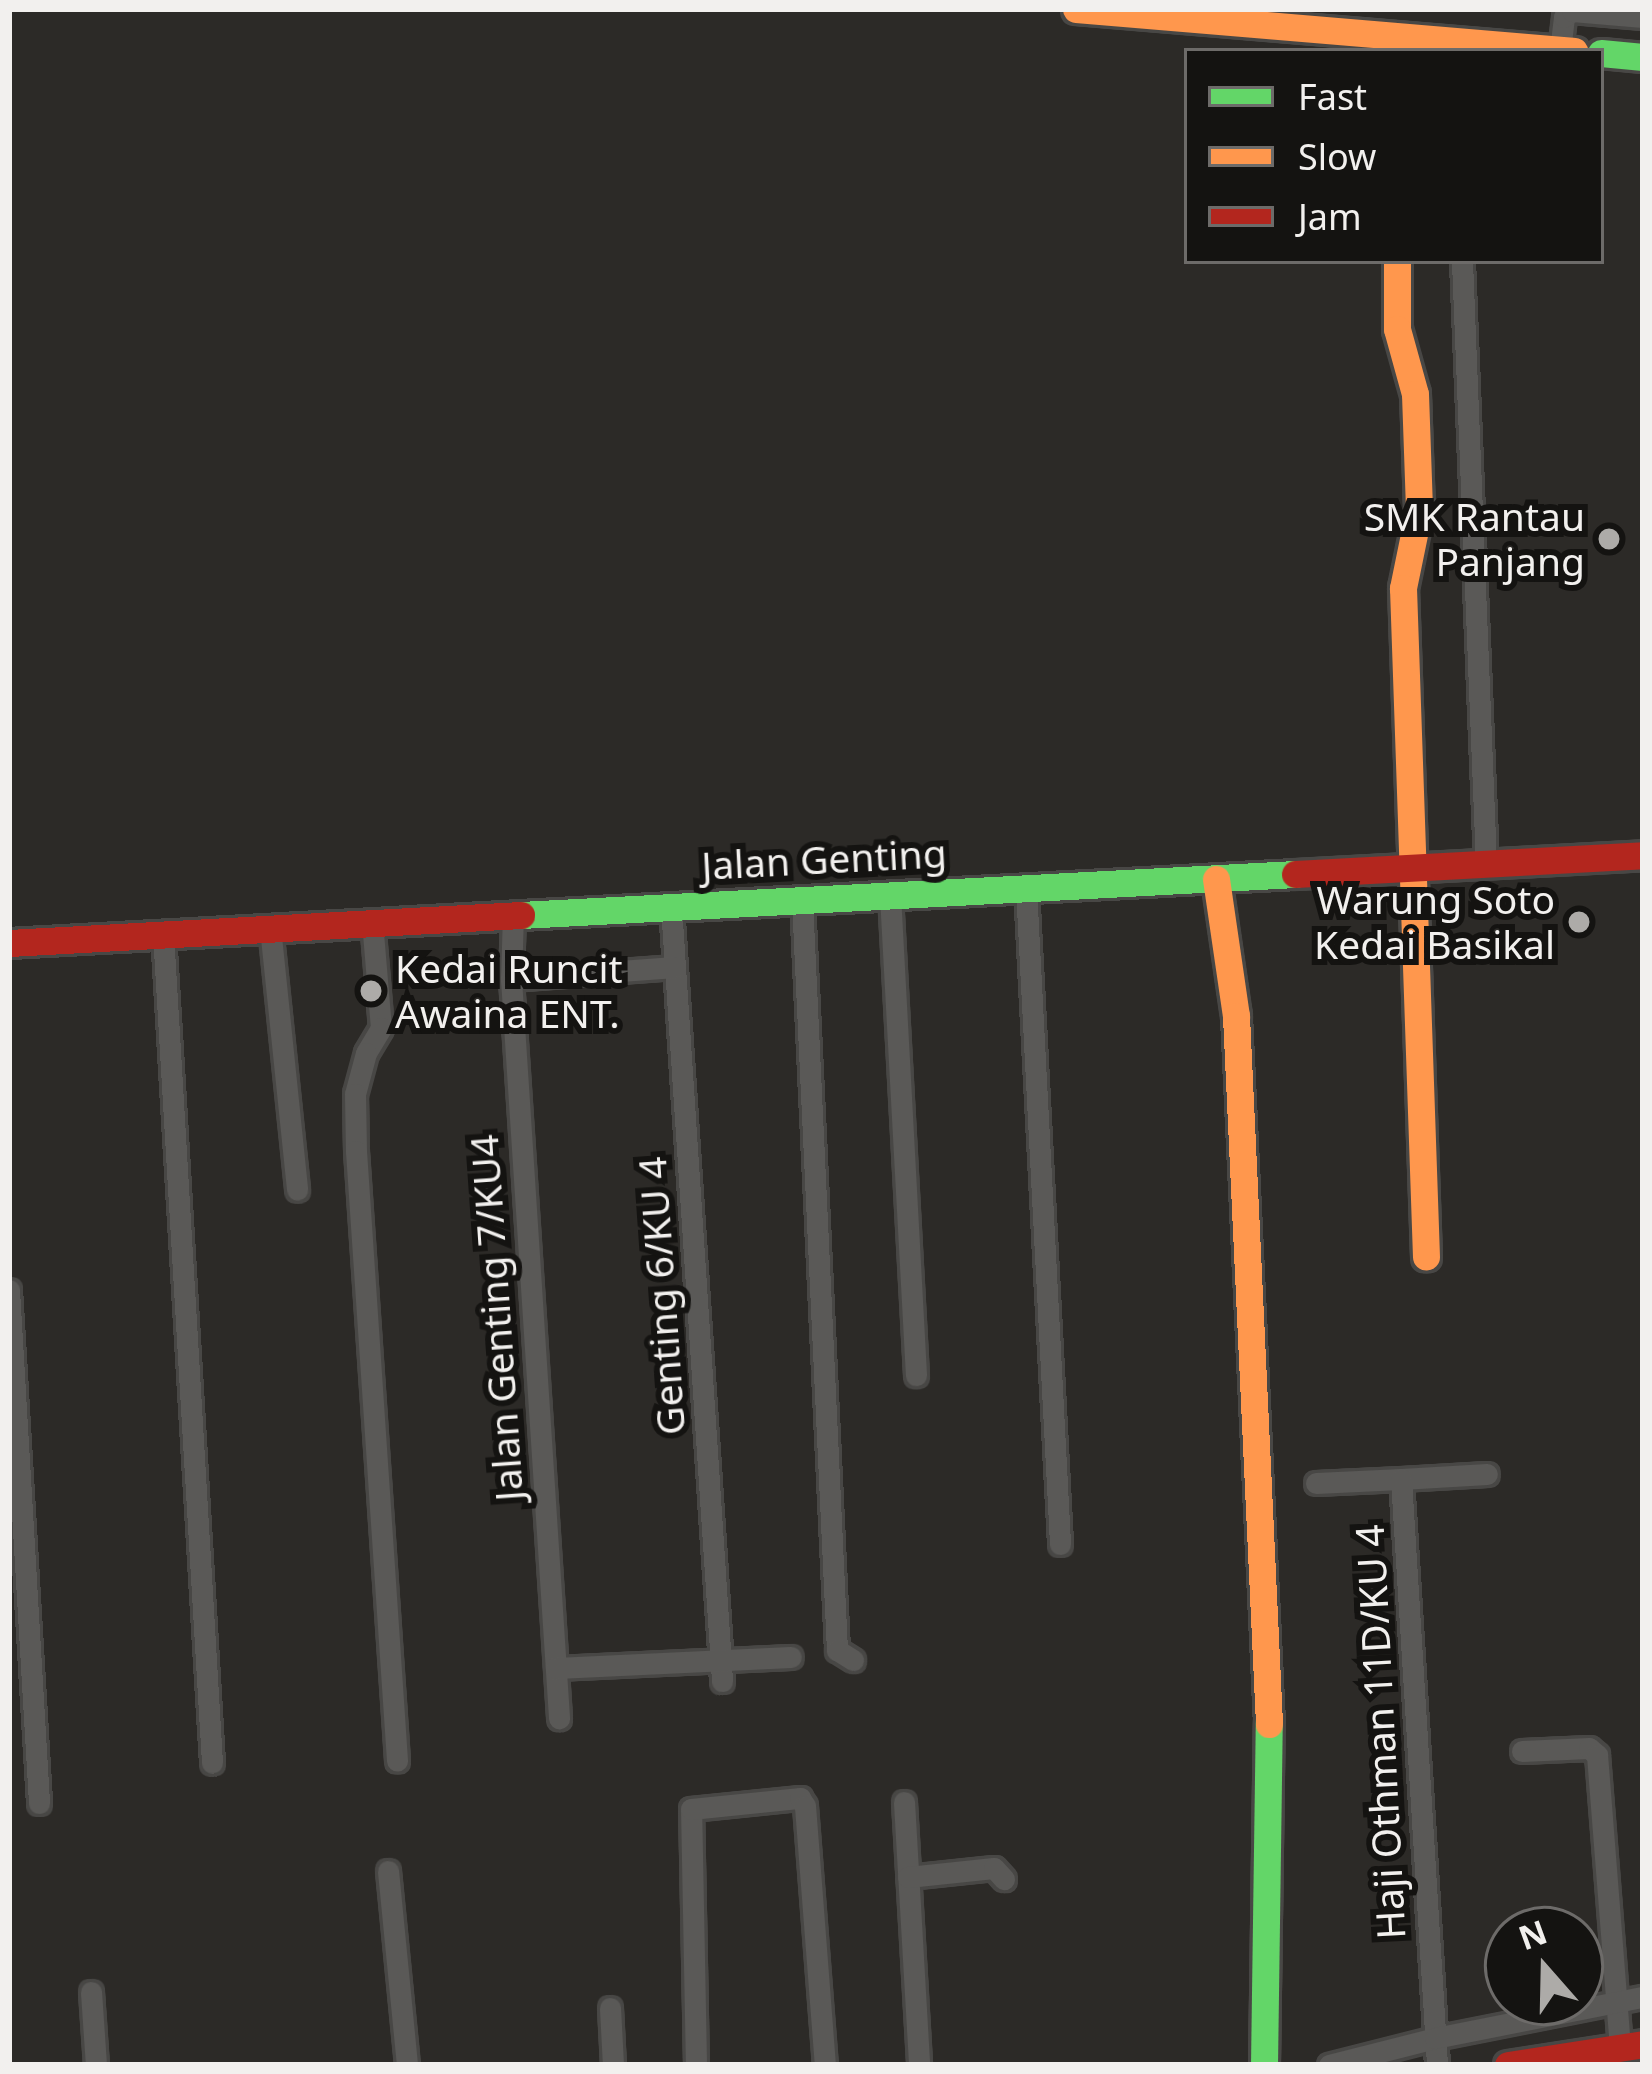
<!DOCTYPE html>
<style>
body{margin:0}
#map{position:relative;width:1652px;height:2074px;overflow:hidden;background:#2c2a27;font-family:"Noto Sans",sans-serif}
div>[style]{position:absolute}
.roads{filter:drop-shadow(3px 0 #484745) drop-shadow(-3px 0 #484745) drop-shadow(0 3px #484745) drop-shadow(0 -3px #484745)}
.street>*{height:21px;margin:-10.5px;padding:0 10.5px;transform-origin:10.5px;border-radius:10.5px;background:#5a5957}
.fast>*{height:27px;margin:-13.5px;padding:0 13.5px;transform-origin:13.5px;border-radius:13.5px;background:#63d668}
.slow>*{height:27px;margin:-13.5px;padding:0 13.5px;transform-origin:13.5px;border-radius:13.5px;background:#ff974d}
.jam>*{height:27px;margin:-13.5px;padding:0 13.5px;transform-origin:13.5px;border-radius:13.5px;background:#b3261e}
.dots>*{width:33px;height:33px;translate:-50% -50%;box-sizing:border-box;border:6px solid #141311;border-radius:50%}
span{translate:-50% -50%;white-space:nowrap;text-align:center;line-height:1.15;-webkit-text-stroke:12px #141311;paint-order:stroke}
.poi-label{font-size:39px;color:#f2f0ee}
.right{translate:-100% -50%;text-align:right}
.left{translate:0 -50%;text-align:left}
.street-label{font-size:39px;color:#f2f0ee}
.frame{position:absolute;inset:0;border:12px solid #f2f0ee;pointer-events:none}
.legend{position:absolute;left:1184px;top:48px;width:420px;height:216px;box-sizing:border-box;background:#141311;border:3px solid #6d6b69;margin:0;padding:15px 21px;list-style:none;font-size:36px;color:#f2f0ee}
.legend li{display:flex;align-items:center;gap:24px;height:60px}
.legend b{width:60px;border:3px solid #6d6b69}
.north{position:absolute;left:1484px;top:1906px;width:120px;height:120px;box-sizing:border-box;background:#141311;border:3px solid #6d6b69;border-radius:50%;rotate:340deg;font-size:33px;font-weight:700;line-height:48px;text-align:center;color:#f2f0ee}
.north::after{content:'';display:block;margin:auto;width:42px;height:54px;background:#adaba8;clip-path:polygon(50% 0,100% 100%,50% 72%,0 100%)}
</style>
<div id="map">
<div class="roads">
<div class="street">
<div style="left:1560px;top:50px;width:33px;rotate:-83deg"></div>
<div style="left:1564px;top:17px;width:10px;rotate:-37deg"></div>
<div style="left:1572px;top:11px;width:71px;rotate:4.8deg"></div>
<div style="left:1462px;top:261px;width:603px;rotate:87.72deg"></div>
<div style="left:1026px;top:888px;width:657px;rotate:87.03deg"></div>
<div style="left:890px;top:895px;width:481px;rotate:86.9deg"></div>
<div style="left:802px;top:900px;width:751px;rotate:87.33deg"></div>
<div style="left:837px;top:1650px;width:19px;rotate:32deg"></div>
<div style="left:671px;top:906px;width:777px;rotate:86.23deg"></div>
<div style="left:513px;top:913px;width:66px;rotate:91.7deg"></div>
<div style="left:511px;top:979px;width:741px;rotate:86.28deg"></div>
<div style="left:372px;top:921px;width:107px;rotate:85.2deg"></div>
<div style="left:381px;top:1028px;width:29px;rotate:121deg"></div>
<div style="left:366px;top:1053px;width:42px;rotate:105deg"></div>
<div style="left:355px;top:1094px;width:57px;rotate:89deg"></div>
<div style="left:356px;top:1151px;width:611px;rotate:86.15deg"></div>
<div style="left:270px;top:927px;width:264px;rotate:84.1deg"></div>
<div style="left:163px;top:933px;width:831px;rotate:86.62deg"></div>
<div style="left:511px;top:979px;width:164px;rotate:-4.2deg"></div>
<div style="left:9px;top:1290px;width:514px;rotate:86.65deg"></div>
<div style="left:1401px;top:1479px;width:86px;rotate:-3.3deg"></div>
<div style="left:1316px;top:1483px;width:85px;rotate:-2.7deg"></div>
<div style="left:1401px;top:1479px;width:587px;rotate:86.48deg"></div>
<div style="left:556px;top:1668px;width:235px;rotate:-2.7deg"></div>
<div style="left:1522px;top:1751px;width:67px;rotate:-2.6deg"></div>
<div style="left:1589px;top:1748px;width:11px;rotate:41deg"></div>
<div style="left:1597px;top:1755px;width:293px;rotate:85.5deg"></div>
<div style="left:904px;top:1802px;width:263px;rotate:86.7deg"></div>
<div style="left:388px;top:1871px;width:195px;rotate:84.4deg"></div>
<div style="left:908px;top:1877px;width:86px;rotate:-6deg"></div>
<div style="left:994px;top:1868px;width:15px;rotate:48deg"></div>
<div style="left:91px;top:1992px;width:73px;rotate:86.1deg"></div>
<div style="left:610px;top:2008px;width:57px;rotate:87deg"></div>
<div style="left:696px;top:2065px;width:256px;rotate:-91.1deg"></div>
<div style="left:691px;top:1809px;width:110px;rotate:-5.8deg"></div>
<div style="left:800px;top:1798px;width:9px;rotate:58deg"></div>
<div style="left:805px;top:1806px;width:260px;rotate:85.6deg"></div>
<div style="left:1329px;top:2065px;width:109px;rotate:-14.3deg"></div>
<div style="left:1435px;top:2038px;width:212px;rotate:-11.2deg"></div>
</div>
<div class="fast">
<div style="left:1601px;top:53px;width:42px;rotate:5.4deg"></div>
<div style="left:521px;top:915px;width:775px;rotate:-3.03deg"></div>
<div style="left:1264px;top:2065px;width:341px;rotate:-89.2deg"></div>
</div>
<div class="slow">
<div style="left:1076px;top:9px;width:500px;rotate:4.8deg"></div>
<div style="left:1397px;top:261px;width:68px;rotate:90deg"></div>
<div style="left:1397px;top:329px;width:67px;rotate:74.5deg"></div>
<div style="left:1415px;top:394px;width:116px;rotate:88deg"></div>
<div style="left:1419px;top:510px;width:80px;rotate:101.6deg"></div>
<div style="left:1403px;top:588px;width:669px;rotate:88.03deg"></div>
<div style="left:1216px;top:879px;width:138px;rotate:81.7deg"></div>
<div style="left:1236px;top:1016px;width:709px;rotate:87.33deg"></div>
</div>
<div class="jam">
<div style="left:1295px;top:874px;width:349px;rotate:-3.1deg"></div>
<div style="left:9px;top:943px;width:513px;rotate:-3.13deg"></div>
<div style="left:1508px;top:2065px;width:137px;rotate:-8.8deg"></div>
</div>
</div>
<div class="dots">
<div style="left:1609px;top:539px;background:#adaba8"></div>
<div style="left:1579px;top:922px;background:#adaba8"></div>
<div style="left:371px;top:991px;background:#adaba8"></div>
</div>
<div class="poi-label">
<span class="right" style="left:1585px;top:539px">SMK Rantau<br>Panjang</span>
<span class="right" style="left:1555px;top:922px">Warung Soto<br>Kedai Basikal</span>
<span class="left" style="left:395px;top:991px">Kedai Runcit<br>Awaina ENT.</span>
</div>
<div class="street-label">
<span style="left:824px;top:859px;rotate:-3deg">Jalan Genting</span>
<span style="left:661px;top:1296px;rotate:-94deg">Genting 6/KU 4</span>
<span style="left:496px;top:1318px;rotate:-94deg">Jalan Genting 7/KU4</span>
<span style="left:1380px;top:1732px;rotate:-93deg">Haji Othman 11D/KU 4</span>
</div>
<div class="frame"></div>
<ul class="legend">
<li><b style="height:15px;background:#63d668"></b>Fast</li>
<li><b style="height:15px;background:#ff974d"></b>Slow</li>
<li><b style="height:15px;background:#b3261e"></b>Jam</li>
</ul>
<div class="north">N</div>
</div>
